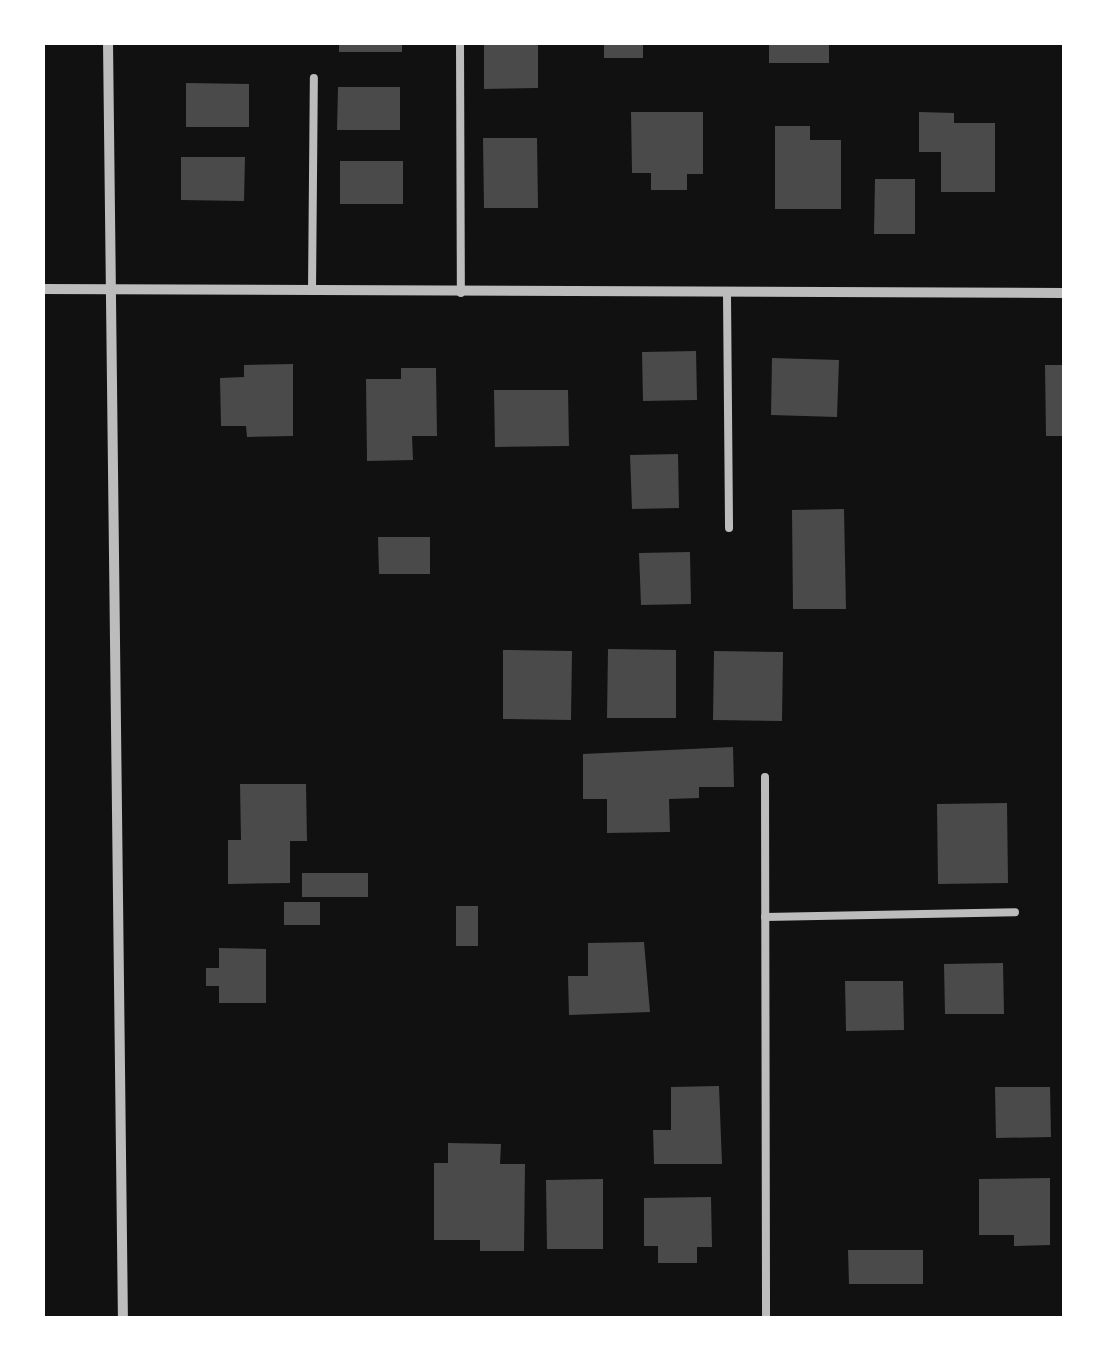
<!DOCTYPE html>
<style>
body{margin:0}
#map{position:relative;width:1107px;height:1361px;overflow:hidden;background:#111;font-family:"Open Sans",sans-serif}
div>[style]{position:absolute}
.building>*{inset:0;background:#4a4a4a}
.service>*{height:8px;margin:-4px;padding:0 4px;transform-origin:4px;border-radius:4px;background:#bcbcbc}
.minor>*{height:10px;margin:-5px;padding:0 5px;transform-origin:5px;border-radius:5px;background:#bcbcbc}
span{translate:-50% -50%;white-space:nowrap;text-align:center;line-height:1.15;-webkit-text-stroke:10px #fff;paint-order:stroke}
.frame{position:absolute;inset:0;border:45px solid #fff;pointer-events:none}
</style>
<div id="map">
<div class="building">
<div style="clip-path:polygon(339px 42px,402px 42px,402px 52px,339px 52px)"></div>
<div style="clip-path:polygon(484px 42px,538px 42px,538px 88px,484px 89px)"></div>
<div style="clip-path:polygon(604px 42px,643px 42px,643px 58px,604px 58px)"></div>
<div style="clip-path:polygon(769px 42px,829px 42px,829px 63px,769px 63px)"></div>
<div style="clip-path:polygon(186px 83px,249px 84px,249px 127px,186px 127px)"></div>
<div style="clip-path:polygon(338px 87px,400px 87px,400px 130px,337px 130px)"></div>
<div style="clip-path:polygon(631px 112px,703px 112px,703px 174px,687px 174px,687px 190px,651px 190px,651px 173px,632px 173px)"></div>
<div style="clip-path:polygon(919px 112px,954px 113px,954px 123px,995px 123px,995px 192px,941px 192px,941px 152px,919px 152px)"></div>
<div style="clip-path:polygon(775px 126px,810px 126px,810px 140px,841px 140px,841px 209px,775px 209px)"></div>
<div style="clip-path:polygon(483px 138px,537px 138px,538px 208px,484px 208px)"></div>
<div style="clip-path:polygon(181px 157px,245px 157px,244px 201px,181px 200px)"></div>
<div style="clip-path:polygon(340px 161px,403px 161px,403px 204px,340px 204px)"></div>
<div style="clip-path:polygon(875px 179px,915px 179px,915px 234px,874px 234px)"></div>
<div style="clip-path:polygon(696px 351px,697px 400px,643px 401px,642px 352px)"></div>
<div style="clip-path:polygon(772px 358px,839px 360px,837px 417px,771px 415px)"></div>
<div style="clip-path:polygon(293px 364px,293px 436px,247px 437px,246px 426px,221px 426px,220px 378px,244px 377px,244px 365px)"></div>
<div style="clip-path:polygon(1045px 365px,1064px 365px,1064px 436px,1046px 436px)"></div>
<div style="clip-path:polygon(401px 368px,436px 368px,437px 436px,412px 436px,413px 460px,367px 461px,366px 379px,401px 379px)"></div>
<div style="clip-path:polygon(494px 390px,568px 390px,569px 446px,495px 447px)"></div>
<div style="clip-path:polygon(678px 454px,679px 508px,632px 509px,630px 455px)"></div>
<div style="clip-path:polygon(844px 509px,846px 609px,793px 609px,792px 510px)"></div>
<div style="clip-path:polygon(378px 537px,430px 537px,430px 574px,379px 574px)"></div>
<div style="clip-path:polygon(690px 552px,691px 604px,641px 605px,639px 553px)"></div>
<div style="clip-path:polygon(608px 649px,676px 650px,676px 718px,607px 718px)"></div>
<div style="clip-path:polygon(503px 650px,572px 651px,571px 720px,503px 719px)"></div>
<div style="clip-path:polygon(714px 651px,783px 652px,782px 721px,713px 720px)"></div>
<div style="clip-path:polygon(733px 747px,734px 787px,699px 787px,699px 798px,669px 799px,670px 832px,607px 833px,607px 799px,583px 799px,583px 754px)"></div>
<div style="clip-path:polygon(240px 784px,306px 784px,307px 841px,290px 841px,290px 883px,228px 884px,228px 840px,241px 840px)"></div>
<div style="clip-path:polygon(1007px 803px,1008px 883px,938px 884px,937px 804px)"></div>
<div style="clip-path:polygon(302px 873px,368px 873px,368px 897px,302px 897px)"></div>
<div style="clip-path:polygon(284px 902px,320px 902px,320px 925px,284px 925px)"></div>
<div style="clip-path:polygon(456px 906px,478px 906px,478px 946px,456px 946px)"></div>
<div style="clip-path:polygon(644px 942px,650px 1012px,569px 1015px,568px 976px,588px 976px,588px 943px)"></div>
<div style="clip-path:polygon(219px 948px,266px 949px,266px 1003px,219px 1003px,219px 986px,206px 986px,206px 968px,219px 968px)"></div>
<div style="clip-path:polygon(1003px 963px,1004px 1014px,945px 1014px,944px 964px)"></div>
<div style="clip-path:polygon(845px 981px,903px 981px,904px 1030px,846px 1031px)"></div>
<div style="clip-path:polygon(719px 1086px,722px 1164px,654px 1164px,653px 1130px,671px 1130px,671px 1087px)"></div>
<div style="clip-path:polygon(995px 1087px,1050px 1087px,1051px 1137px,996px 1138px)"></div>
<div style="clip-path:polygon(448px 1143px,501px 1144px,500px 1164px,525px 1164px,524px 1251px,480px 1251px,480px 1240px,434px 1240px,434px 1163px,448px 1163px)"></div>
<div style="clip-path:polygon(1050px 1178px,1050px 1245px,1014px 1246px,1014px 1235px,979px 1235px,979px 1179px)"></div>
<div style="clip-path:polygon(603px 1179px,603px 1249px,547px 1249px,546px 1180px)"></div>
<div style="clip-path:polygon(711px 1197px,712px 1247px,697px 1247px,697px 1263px,658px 1263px,658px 1246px,644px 1246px,644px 1198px)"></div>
<div style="clip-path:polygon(848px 1250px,923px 1250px,923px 1284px,849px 1284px)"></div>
</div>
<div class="service">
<div style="left:460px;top:42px;width:251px;rotate:89.8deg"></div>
<div style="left:312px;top:291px;width:213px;rotate:-89.5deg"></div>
<div style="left:727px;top:295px;width:233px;rotate:89.5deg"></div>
<div style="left:765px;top:777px;width:541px;rotate:89.89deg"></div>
<div style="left:765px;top:917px;width:250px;rotate:-1.1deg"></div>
</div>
<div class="minor">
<div style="left:108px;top:42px;width:1276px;rotate:89.33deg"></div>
<div style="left:42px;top:289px;width:1022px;rotate:0.22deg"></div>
</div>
<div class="frame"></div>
</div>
